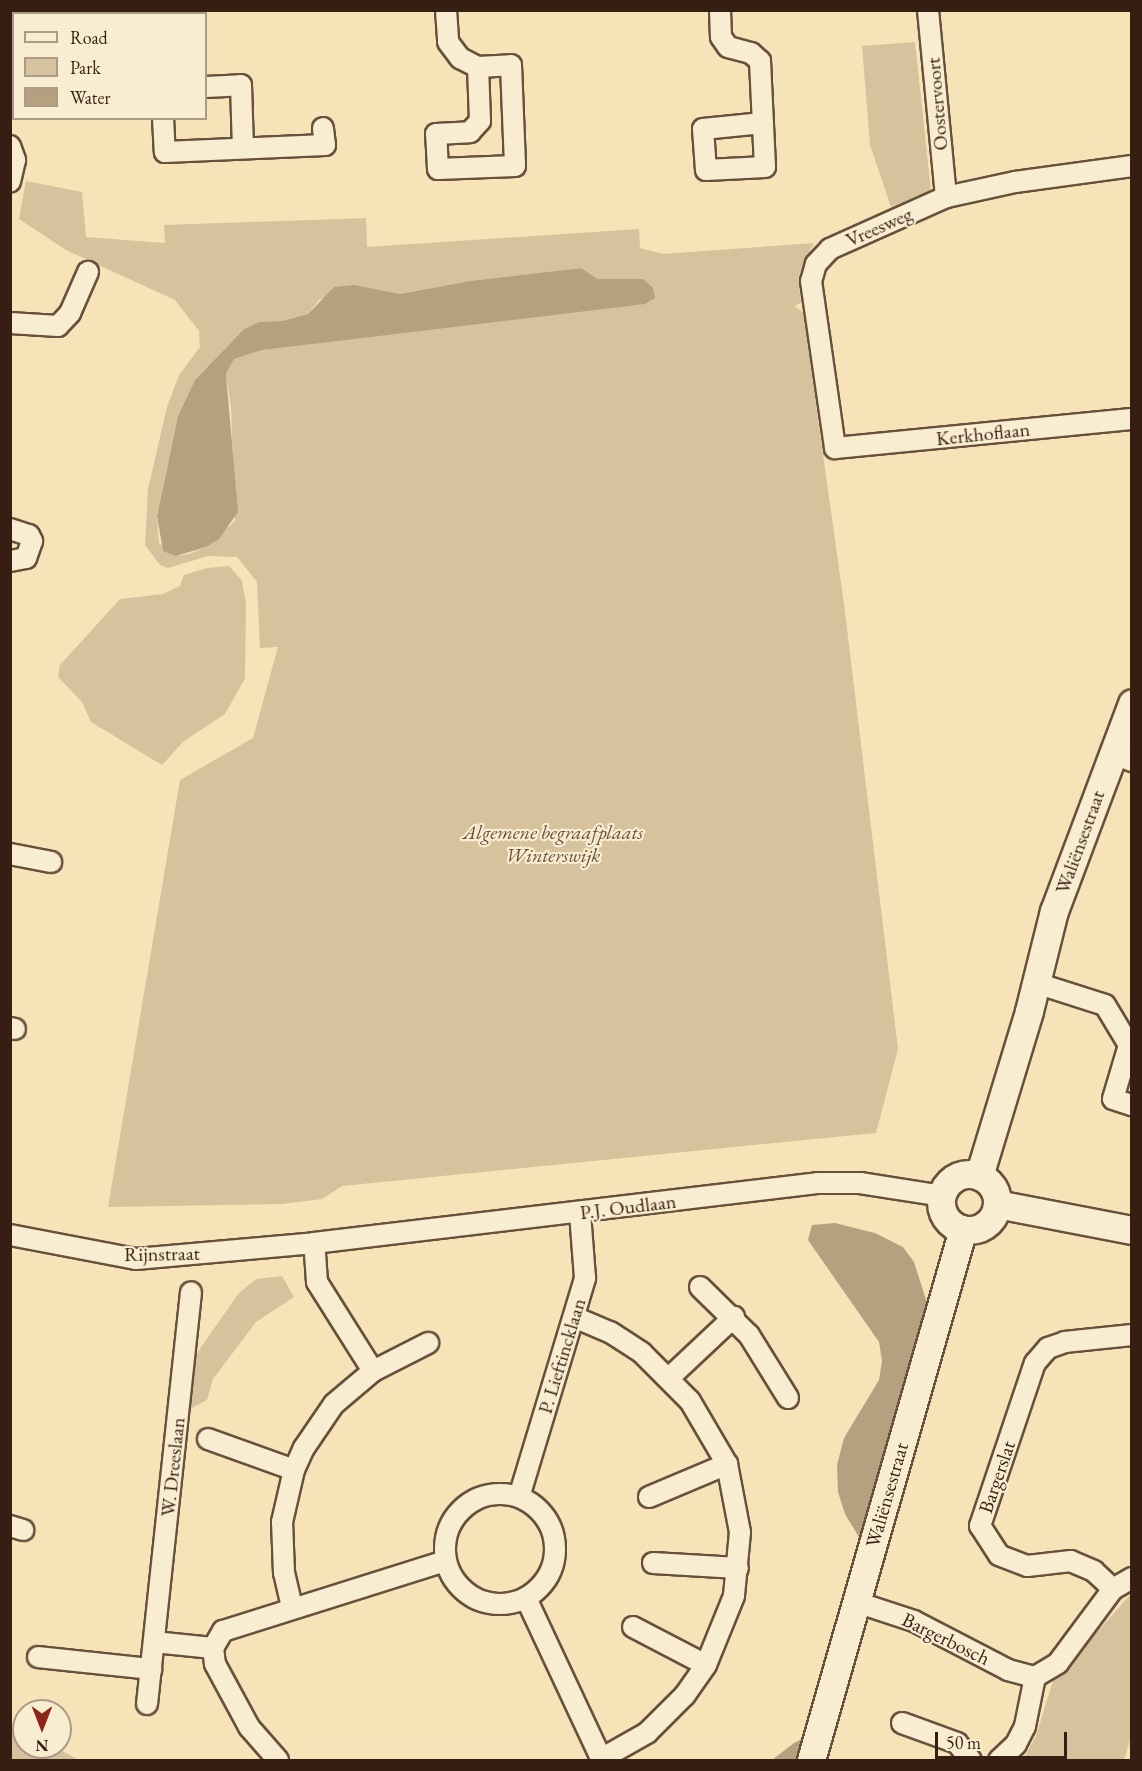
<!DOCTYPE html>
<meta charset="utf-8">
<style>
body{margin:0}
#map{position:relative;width:1142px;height:1771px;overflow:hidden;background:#f6e4b8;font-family:"EB Garamond",serif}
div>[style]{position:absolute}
.green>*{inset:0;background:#d6c29c}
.water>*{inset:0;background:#b5a180}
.roads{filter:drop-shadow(2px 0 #67503c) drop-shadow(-2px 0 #67503c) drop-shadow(0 2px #67503c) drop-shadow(0 -2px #67503c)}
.street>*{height:20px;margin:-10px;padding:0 10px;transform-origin:10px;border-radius:10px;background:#f9edd1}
.street>.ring{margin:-10px;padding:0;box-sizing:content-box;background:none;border:20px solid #f9edd1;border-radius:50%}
.secondary>*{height:27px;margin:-13.5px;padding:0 13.5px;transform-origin:13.5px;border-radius:13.5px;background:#f9edd1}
.secondary>.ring{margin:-13.5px;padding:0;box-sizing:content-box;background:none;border:27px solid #f9edd1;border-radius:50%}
span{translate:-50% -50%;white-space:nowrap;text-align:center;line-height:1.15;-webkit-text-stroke:4.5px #f9edd1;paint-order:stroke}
.street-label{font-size:20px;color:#371e13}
.park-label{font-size:20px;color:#674f3c;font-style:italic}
.frame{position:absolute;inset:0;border:12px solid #371e13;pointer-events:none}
.legend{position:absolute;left:12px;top:12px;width:195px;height:108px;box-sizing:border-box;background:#f9edd1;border:2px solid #ab9a85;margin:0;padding:8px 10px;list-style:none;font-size:18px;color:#371e13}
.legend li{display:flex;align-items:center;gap:12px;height:30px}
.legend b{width:30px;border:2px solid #ab9a85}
.north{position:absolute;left:12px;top:1699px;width:60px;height:60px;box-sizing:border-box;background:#f9edd1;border:2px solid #ab9a85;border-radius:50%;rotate:180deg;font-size:16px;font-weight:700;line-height:24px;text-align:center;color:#371e13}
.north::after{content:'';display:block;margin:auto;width:21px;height:27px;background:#8f2418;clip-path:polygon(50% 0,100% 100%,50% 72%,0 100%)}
.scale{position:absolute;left:935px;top:1732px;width:132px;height:27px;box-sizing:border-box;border:3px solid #371e13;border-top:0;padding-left:8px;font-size:18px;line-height:21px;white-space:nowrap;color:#371e13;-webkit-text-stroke:4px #f9edd1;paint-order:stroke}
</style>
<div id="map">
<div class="green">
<div style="clip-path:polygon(129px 10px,130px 13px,14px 14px,13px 22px,11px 21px,11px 11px)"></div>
<div style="clip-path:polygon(915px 42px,931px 191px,891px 207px,870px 145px,862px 46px)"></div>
<div style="clip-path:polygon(evenodd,26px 181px,82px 192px,86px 237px,165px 243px,164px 225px,366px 218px,367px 247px,639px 229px,640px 248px,663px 254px,814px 243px,798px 277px,801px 303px,794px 306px,803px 312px,844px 604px,898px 1049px,876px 1133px,342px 1186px,322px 1199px,282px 1204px,108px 1207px,180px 780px,253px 738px,278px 647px,260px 648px,257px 582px,237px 557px,208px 556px,168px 568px,160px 565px,145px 545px,148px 489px,167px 407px,179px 375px,200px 347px,199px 331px,175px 300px,66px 250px,19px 219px,26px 181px,581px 268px,598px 279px,614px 279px,441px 326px,262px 350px,234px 359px,226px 374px,231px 407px,235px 521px,206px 547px,189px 554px,176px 556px,159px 543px,157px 515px,178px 416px,195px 380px,244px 329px,259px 322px,282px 321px,308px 314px,319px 300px,355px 285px,400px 294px,470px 281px,581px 268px)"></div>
<div style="clip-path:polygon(229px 566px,242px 581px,246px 604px,245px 678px,225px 714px,184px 741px,162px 765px,91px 722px,82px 702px,58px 677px,60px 665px,120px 599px,163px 594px,180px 586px,184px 575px,207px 568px)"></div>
<div style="clip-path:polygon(282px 1276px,294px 1297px,256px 1322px,213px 1379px,207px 1400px,190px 1409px,196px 1356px,201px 1347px,239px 1293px,256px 1279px)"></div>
<div style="clip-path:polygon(1131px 1594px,1132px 1734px,1124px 1760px,1023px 1760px,1036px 1736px,1053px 1681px)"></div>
<div style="clip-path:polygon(10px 1728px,24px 1732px,24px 1747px,55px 1747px,79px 1760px,11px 1760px)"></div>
</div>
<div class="water">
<div style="clip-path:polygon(581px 268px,598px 279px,643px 279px,653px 288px,655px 298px,645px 304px,262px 350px,234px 359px,226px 374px,238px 512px,219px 539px,206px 547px,176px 556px,163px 551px,157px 516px,178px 416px,195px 380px,244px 329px,259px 322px,282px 321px,308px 314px,334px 287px,355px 285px,400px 294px,470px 281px)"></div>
<div style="clip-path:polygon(835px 1223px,875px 1233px,903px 1247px,914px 1262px,929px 1309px,863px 1544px,845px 1514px,838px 1492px,837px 1465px,844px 1438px,879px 1380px,882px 1361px,879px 1342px,808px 1240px,812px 1225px)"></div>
<div style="clip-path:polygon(808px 1736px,801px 1760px,772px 1760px,794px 1743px)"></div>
</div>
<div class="roads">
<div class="street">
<div style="left:159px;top:10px;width:4px;rotate:90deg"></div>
<div style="left:446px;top:10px;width:32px;rotate:86deg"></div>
<div style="left:448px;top:42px;width:20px;rotate:53deg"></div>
<div style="left:460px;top:58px;width:20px;rotate:27deg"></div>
<div style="left:720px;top:10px;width:27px;rotate:88deg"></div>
<div style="left:721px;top:37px;width:12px;rotate:55deg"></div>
<div style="left:728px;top:47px;width:24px;rotate:15deg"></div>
<div style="left:751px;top:53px;width:12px;rotate:42deg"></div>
<div style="left:760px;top:61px;width:106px;rotate:87.3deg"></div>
<div style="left:765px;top:167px;width:59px;rotate:177.1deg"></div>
<div style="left:706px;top:170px;width:41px;rotate:-94.2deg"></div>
<div style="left:703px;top:129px;width:60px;rotate:-5.7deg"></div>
<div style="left:928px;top:10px;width:188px;rotate:84.5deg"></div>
<div style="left:511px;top:65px;width:101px;rotate:87.7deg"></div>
<div style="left:515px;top:166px;width:77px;rotate:177.8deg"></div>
<div style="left:438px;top:169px;width:35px;rotate:-93deg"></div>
<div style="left:436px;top:134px;width:34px;rotate:-3deg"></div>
<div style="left:470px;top:132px;width:15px;rotate:-48deg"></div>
<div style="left:480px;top:121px;width:54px;rotate:-92.1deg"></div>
<div style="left:478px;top:67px;width:33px;rotate:-3deg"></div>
<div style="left:206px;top:87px;width:35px;rotate:-3deg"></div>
<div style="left:241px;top:85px;width:63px;rotate:88.2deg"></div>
<div style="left:163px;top:118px;width:34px;rotate:87deg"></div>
<div style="left:165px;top:152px;width:160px;rotate:-2.5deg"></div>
<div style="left:325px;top:145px;width:17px;rotate:-97deg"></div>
<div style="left:10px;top:146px;width:15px;rotate:70deg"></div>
<div style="left:15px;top:160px;width:22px;rotate:103deg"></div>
<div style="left:1132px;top:166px;width:118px;rotate:172.2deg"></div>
<div style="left:1015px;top:182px;width:71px;rotate:167.7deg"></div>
<div style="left:946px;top:197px;width:127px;rotate:155.9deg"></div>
<div style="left:830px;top:249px;width:21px;rotate:133deg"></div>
<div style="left:816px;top:264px;width:18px;rotate:106deg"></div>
<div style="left:811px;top:281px;width:169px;rotate:81.8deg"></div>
<div style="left:835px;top:448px;width:298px;rotate:-5.6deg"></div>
<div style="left:10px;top:323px;width:48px;rotate:3.6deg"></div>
<div style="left:58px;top:326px;width:18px;rotate:-47deg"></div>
<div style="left:70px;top:313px;width:45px;rotate:-66.3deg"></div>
<div style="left:10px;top:529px;width:20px;rotate:18deg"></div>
<div style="left:29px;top:535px;width:7px;rotate:63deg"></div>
<div style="left:32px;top:541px;width:18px;rotate:109deg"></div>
<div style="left:26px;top:558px;width:16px;rotate:169deg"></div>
<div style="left:1112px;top:753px;width:22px;rotate:22deg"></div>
<div style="left:10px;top:854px;width:42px;rotate:11deg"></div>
<div style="left:1036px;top:983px;width:72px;rotate:17.7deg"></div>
<div style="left:1105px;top:1005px;width:47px;rotate:59deg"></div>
<div style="left:1129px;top:1045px;width:56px;rotate:106.5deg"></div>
<div style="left:1113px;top:1099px;width:20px;rotate:18deg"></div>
<div style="left:10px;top:1028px;width:5px;rotate:11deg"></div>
<div style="left:10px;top:1235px;width:128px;rotate:10.8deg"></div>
<div style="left:136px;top:1259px;width:179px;rotate:-5.1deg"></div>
<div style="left:314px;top:1243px;width:508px;rotate:-6.79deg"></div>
<div style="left:818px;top:1183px;width:42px"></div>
<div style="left:860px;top:1183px;width:83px;rotate:9deg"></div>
<div style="left:700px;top:1287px;width:69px;rotate:44.4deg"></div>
<div style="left:749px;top:1335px;width:74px;rotate:58.2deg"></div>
<div style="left:574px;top:1317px;width:39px;rotate:23deg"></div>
<div style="left:610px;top:1332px;width:38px;rotate:33deg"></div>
<div style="left:642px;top:1353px;width:68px;rotate:45deg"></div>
<div style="left:690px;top:1401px;width:73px;rotate:59.6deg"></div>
<div style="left:727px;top:1464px;width:69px;rotate:79.2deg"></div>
<div style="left:740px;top:1532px;width:64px;rotate:95.4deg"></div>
<div style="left:734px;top:1596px;width:74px;rotate:112.1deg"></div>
<div style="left:706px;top:1665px;width:37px;rotate:125deg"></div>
<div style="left:685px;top:1695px;width:54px;rotate:135deg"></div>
<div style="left:647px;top:1733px;width:53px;rotate:150.5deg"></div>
<div style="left:373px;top:1371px;width:62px;rotate:-27deg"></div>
<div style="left:670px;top:1377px;width:88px;rotate:-43.2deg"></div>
<div style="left:208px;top:1439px;width:91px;rotate:19.8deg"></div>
<div class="ring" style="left:445px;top:1494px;width:90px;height:90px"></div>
<div style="left:519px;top:1497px;width:229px;rotate:-73.2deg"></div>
<div style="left:585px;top:1278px;width:65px;rotate:-94.4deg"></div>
<div style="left:649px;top:1497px;width:85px;rotate:-22.9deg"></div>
<div style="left:10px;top:1526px;width:14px;rotate:17deg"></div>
<div style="left:653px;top:1563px;width:85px;rotate:3.4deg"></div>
<div style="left:1113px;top:1589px;width:26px;rotate:-137deg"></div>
<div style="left:1094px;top:1571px;width:25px;rotate:-157deg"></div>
<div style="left:1071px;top:1561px;width:44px;rotate:173.5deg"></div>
<div style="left:1027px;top:1566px;width:30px;rotate:-159deg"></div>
<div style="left:999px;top:1555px;width:35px;rotate:-123deg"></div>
<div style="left:980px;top:1526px;width:172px;rotate:-71.4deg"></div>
<div style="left:1035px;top:1363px;width:20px;rotate:-49deg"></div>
<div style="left:1048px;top:1348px;width:18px;rotate:-19deg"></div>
<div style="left:1065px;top:1342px;width:67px;rotate:-6deg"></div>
<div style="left:526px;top:1598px;width:179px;rotate:64.9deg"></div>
<div style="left:856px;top:1602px;width:61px;rotate:18.1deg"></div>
<div style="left:914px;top:1621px;width:106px;rotate:27.5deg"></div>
<div style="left:1008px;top:1670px;width:28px;rotate:15deg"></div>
<div style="left:1035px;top:1677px;width:27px;rotate:-31deg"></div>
<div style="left:1058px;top:1663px;width:92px;rotate:-53.4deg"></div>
<div style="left:1113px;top:1589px;width:22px;rotate:-30deg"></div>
<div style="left:292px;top:1607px;width:35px;rotate:-103deg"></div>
<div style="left:284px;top:1573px;width:51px;rotate:-92.2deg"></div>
<div style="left:282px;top:1522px;width:53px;rotate:-77deg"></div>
<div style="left:294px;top:1470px;width:24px;rotate:-66deg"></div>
<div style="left:304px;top:1448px;width:53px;rotate:-55.7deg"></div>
<div style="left:334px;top:1404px;width:51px;rotate:-40.2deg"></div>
<div style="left:373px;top:1371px;width:105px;rotate:-122.2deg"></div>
<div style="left:317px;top:1282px;width:39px;rotate:-94deg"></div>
<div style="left:633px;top:1627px;width:82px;rotate:27.5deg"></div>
<div style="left:154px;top:1642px;width:59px;rotate:5.8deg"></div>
<div style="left:213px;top:1648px;width:16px;rotate:83deg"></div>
<div style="left:215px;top:1664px;width:72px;rotate:61.6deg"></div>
<div style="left:249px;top:1727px;width:44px;rotate:48.7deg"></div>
<div style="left:213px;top:1648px;width:20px;rotate:-60deg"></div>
<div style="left:223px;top:1631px;width:233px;rotate:-17.5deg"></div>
<div style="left:38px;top:1657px;width:114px;rotate:6.1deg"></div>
<div style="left:147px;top:1704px;width:414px;rotate:-83.9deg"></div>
<div style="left:902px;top:1723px;width:59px;rotate:20deg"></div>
<div style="left:957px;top:1743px;width:22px;rotate:51deg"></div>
<div style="left:999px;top:1760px;width:23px;rotate:-43deg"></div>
<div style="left:1016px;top:1744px;width:20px;rotate:-63deg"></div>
<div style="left:1025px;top:1726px;width:50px;rotate:-78.5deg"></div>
</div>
<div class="secondary">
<div class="ring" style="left:941px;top:1174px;width:29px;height:29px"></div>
<div style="left:979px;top:1176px;width:172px;rotate:-73.1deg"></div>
<div style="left:1029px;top:1011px;width:103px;rotate:-76deg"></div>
<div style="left:1054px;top:911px;width:222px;rotate:-69.4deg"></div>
<div style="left:997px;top:1204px;width:137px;rotate:10.9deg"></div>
<div style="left:811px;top:1760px;width:552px;rotate:-74.03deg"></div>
</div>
</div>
<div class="street-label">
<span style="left:937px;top:104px;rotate:-95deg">Oostervoort</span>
<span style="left:879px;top:227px;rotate:-24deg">Vreesweg</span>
<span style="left:983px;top:434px;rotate:-6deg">Kerkhoflaan</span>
<span style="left:1080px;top:842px;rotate:-70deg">Waliënsestraat</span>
<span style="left:628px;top:1207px;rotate:-7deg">P.J. Oudlaan</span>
<span style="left:162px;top:1254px;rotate:-1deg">Rijnstraat</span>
<span style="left:562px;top:1356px;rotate:-73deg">P. Lieftincklaan</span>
<span style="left:173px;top:1467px;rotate:-84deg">W. Dreeslaan</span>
<span style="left:997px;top:1477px;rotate:-71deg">Bargerslat</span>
<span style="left:887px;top:1495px;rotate:-74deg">Waliënsestraat</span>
<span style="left:946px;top:1639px;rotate:26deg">Bargerbosch</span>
</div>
<div class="park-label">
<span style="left:553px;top:844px">Algemene begraafplaats<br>Winterswijk</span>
</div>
<div class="frame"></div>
<ul class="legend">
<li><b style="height:8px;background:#f9edd1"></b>Road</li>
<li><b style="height:16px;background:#d6c29c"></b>Park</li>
<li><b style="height:16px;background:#b5a180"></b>Water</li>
</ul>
<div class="north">N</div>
<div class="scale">50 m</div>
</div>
